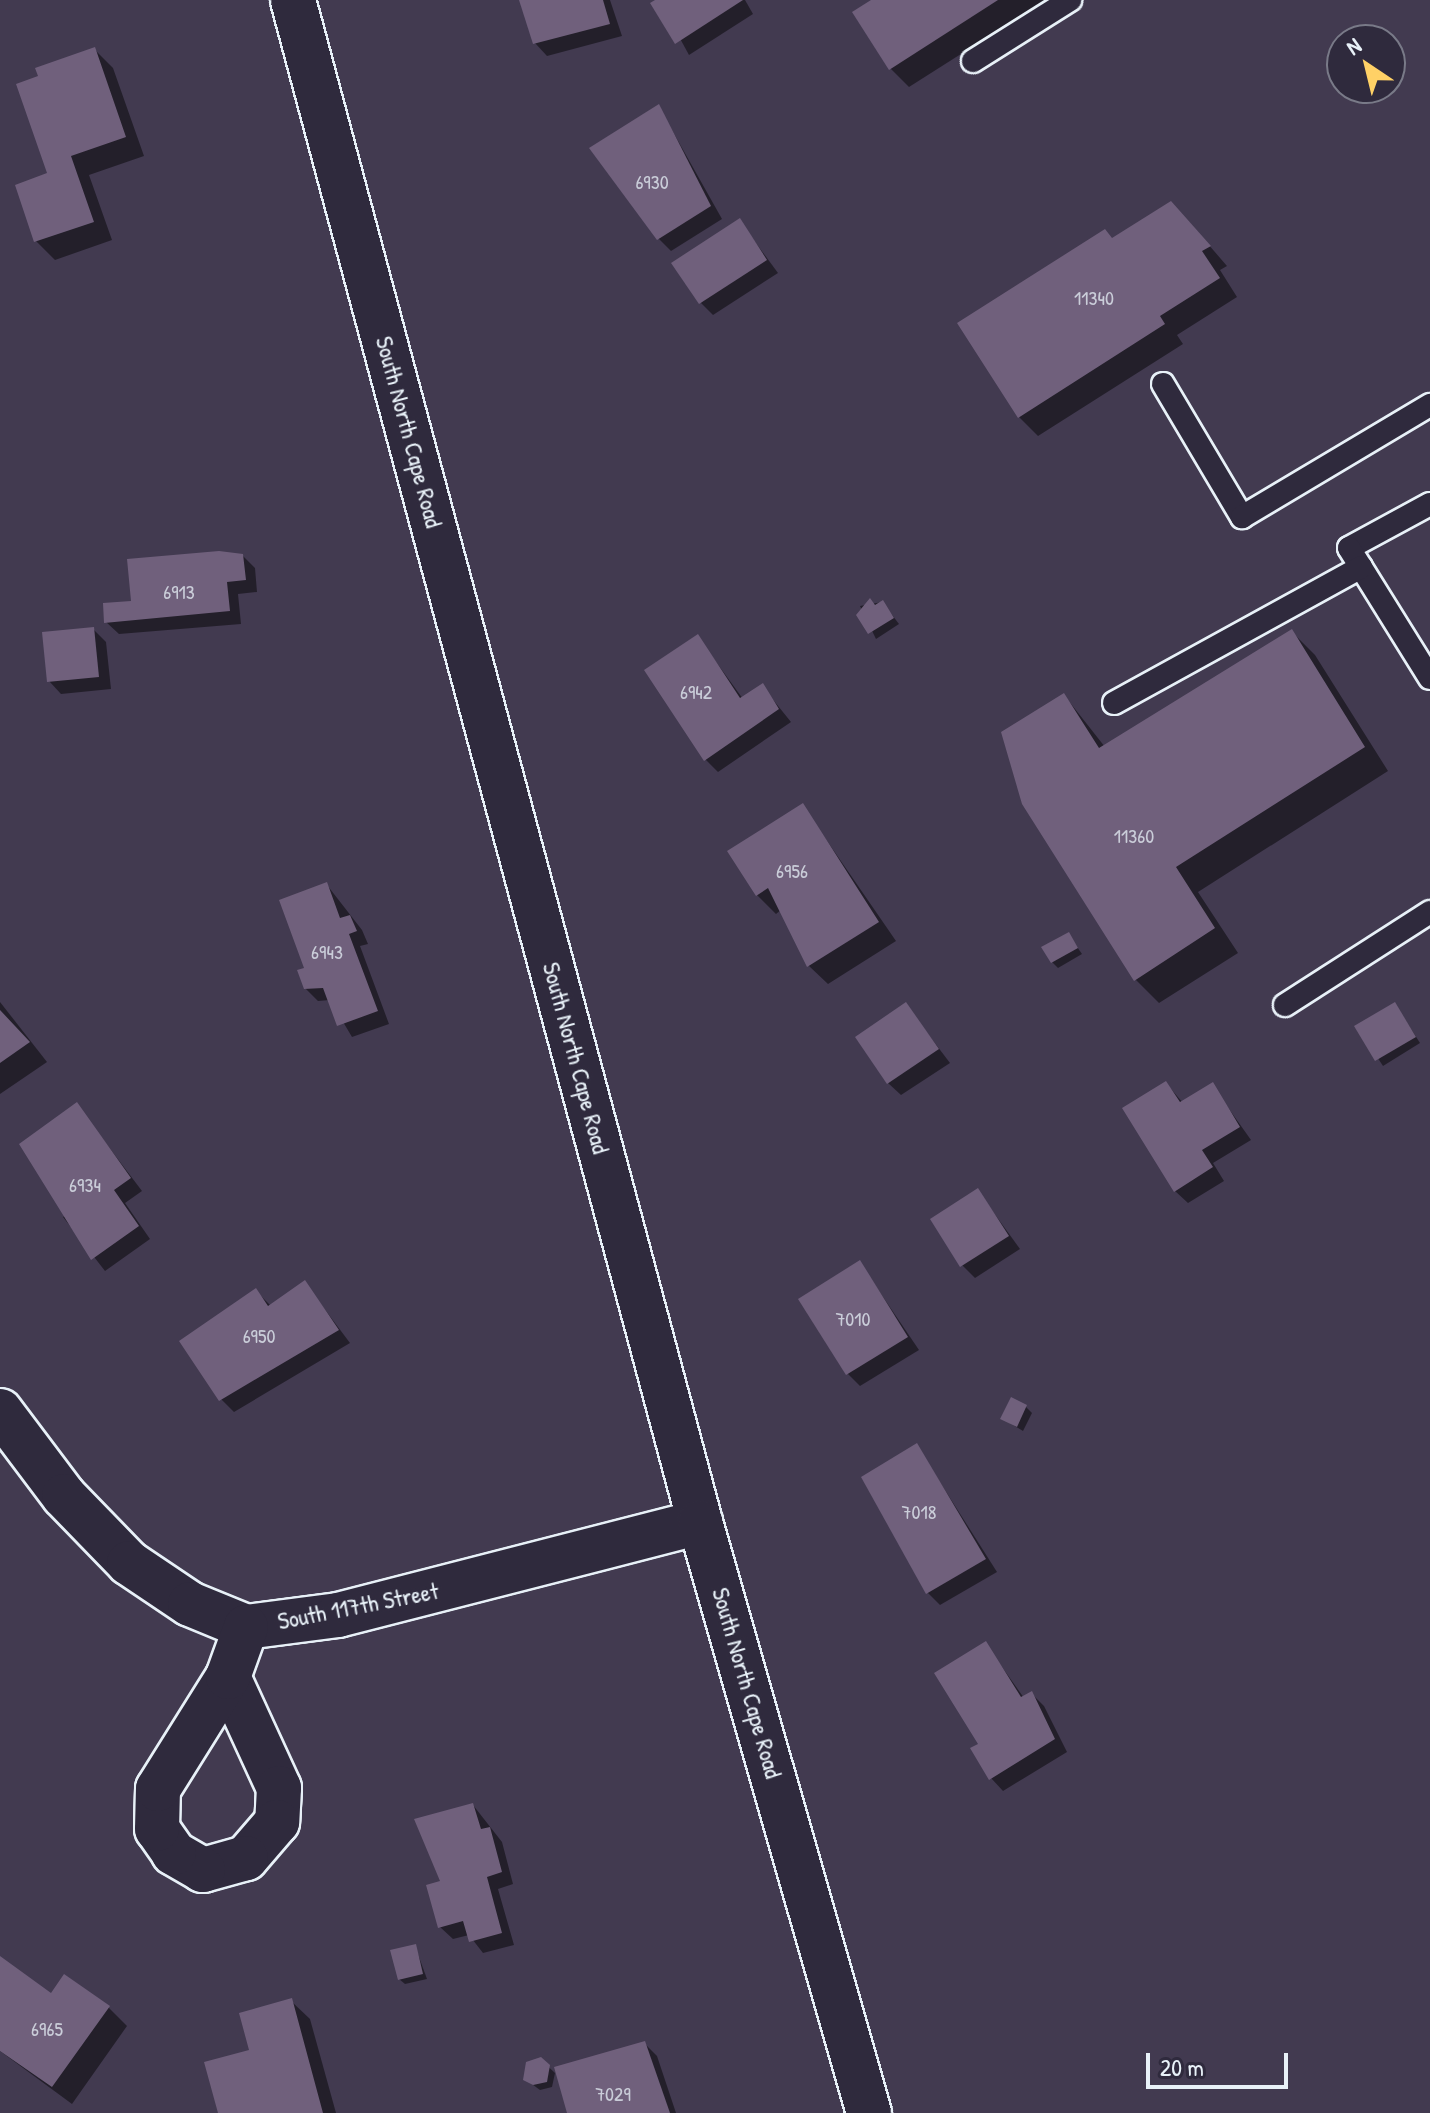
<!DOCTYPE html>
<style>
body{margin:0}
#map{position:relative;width:1430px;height:2113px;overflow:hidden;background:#423a50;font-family:"Patrick Hand",sans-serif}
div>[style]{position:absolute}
.shadow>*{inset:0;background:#0007}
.building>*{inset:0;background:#70607c}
.roads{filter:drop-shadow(2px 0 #e8f1f8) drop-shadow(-2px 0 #e8f1f8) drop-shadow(0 2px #e8f1f8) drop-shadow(0 -2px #e8f1f8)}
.service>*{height:22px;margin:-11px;padding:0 11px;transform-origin:11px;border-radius:11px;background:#2f2a3d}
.minor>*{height:44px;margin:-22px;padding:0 22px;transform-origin:22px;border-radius:22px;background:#2f2a3d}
.tertiary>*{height:44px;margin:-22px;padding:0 22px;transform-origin:22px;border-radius:22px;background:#2f2a3d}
span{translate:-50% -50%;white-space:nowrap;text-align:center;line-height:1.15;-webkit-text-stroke:7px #2f2a3d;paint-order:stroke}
.number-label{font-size:20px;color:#cacdd9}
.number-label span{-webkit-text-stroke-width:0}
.street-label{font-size:24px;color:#e8f1f8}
.north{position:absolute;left:1326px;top:24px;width:80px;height:80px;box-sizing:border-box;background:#2f2a3d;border:2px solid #797a88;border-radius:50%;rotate:325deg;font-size:22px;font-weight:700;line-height:32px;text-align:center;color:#e8f1f8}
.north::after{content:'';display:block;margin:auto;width:28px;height:36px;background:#ffd166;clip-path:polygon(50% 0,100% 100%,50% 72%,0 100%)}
.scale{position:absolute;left:1146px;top:2053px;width:142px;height:36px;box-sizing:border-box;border:4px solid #e8f1f8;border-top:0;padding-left:10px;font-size:24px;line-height:28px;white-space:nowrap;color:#e8f1f8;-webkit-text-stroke:6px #2f2a3d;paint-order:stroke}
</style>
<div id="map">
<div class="shadow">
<div style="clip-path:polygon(521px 0,610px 0,622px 36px,547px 56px,535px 43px)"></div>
<div style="clip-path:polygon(659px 0,745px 0,753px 14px,689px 55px)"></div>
<div style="clip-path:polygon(875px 0,1046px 0,909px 87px,890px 68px)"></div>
<div style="clip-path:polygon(94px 49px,113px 68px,144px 156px,89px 175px,112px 240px,55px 260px,36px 241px,49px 175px,40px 77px)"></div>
<div style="clip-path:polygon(659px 107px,722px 219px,671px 251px,658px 238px)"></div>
<div style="clip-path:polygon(739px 220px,778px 273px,713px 315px,701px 303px)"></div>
<div style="clip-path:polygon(1189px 222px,1227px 266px,1220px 270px,1237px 297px,1177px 335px,1183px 344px,1038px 436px,1019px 417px,1113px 240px)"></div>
<div style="clip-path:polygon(242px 555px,255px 568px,257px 592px,238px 594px,241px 624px,119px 634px,106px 622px)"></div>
<div style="clip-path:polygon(882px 602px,899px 624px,876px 639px,860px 606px)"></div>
<div style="clip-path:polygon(93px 629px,106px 642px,111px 689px,61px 694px,49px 681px)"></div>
<div style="clip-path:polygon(1291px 631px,1315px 655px,1388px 771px,1198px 892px,1238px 953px,1159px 1003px,1135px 979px,1064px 695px,1105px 747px)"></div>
<div style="clip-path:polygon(698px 637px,743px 699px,762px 686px,791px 722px,718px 772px,706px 760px)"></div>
<div style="clip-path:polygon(803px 806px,896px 941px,828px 984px,809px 966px,781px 910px,776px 914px,757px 895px)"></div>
<div style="clip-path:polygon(327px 885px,362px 930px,368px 944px,360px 946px,389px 1024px,352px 1037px,330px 1000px,318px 1001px,305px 988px)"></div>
<div style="clip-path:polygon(1068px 934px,1082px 954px,1058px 968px,1052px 962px)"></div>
<div style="clip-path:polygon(0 1002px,47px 1062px,0 1094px)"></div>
<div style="clip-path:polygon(1395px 1004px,1420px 1043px,1383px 1066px,1357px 1026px)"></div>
<div style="clip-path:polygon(906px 1005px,950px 1063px,901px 1095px,888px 1083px)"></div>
<div style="clip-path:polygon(1166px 1083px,1183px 1103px,1212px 1085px,1251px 1140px,1213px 1163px,1224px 1181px,1188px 1203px,1175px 1191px)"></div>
<div style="clip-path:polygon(77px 1105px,142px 1191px,125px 1203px,150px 1239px,105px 1271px,63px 1217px,70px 1213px)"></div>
<div style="clip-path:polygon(978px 1191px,1020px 1249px,975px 1278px,962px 1265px)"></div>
<div style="clip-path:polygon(860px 1263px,919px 1350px,860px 1386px,848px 1374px)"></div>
<div style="clip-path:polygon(305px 1283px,350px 1343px,234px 1412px,221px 1399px,256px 1291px,271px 1306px)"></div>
<div style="clip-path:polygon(1026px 1407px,1032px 1413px,1023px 1431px,1003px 1419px)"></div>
<div style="clip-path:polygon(917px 1446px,997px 1572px,940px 1605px,928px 1593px)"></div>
<div style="clip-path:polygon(985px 1643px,1024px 1698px,1031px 1693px,1044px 1706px,1067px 1752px,1003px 1791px,991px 1778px,981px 1745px)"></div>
<div style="clip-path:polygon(473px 1805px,502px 1842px,513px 1884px,498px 1889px,514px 1945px,483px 1953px,469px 1935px,453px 1939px,440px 1927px,443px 1882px,416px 1820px)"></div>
<div style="clip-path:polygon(415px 1946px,427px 1979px,405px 1984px,399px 1979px)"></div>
<div style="clip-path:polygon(0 1958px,52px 1995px,108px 2007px,127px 2026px,72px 2104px,0 2051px)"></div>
<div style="clip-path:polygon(291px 2001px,310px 2019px,336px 2113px,220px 2113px,252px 2051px)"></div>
<div style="clip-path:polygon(644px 2043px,657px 2056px,676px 2113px,569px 2113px)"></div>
<div style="clip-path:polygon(540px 2059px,555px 2073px,552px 2087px,540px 2090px,525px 2079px)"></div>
</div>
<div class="building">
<div style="clip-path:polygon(519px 0,603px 0,610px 24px,533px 44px)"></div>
<div style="clip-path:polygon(655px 0,743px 0,675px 44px,650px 3px)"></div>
<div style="clip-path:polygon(871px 0,998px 0,889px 70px,852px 12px)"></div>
<div style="clip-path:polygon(95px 47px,126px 137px,71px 156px,94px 222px,34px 242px,15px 185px,47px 173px,16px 84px,38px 76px,35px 68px)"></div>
<div style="clip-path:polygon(659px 104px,711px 206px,657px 240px,589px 148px)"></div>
<div style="clip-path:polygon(1171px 201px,1211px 246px,1202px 251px,1220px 278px,1160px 316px,1165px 324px,1018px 418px,957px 323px,1105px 229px,1112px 238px)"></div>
<div style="clip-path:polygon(740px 218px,767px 260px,699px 304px,671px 263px)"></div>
<div style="clip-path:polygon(219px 551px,243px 554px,246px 580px,227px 582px,230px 611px,104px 623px,103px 603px,131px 601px,127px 559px)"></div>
<div style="clip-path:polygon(870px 598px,875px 605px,883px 600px,894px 618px,868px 634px,856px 615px)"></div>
<div style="clip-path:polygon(94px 627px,99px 677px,47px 682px,42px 632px)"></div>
<div style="clip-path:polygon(1292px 629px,1365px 747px,1176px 867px,1215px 928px,1134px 981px,1022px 804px,1001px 732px,1064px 693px,1099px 748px)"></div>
<div style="clip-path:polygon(698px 634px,740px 698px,763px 683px,779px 709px,704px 761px,644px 670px)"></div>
<div style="clip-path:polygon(803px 803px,879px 922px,807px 967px,768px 888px,756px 896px,727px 851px)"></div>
<div style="clip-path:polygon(327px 882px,340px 918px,350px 915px,357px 931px,349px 934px,378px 1011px,337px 1026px,323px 988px,304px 989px,297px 970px,304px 968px,279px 900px)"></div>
<div style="clip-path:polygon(1069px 932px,1078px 948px,1051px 963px,1041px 947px)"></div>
<div style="clip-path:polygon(906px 1002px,939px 1049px,887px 1084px,855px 1037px)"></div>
<div style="clip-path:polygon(1395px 1002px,1416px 1037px,1375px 1061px,1354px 1026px)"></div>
<div style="clip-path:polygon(0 1010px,30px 1042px,0 1063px)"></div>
<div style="clip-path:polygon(1166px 1081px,1180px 1102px,1213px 1082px,1240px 1127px,1202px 1150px,1213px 1167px,1174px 1192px,1122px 1108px)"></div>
<div style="clip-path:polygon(77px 1102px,131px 1178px,114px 1190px,139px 1226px,91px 1260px,19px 1144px)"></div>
<div style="clip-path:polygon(978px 1188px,1009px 1236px,960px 1267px,930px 1219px)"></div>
<div style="clip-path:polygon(860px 1260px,908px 1337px,846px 1375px,798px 1299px)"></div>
<div style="clip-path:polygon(305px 1280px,339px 1330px,219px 1401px,179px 1341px,256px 1288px,268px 1306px)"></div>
<div style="clip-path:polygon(1011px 1397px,1027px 1405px,1017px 1427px,1000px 1419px)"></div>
<div style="clip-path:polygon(917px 1443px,986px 1559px,926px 1594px,861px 1477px)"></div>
<div style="clip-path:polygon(986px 1641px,1021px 1697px,1032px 1691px,1055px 1739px,989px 1780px,970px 1748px,978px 1744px,934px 1673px)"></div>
<div style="clip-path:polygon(473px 1803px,481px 1829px,490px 1827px,502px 1872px,487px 1877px,502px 1933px,469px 1942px,463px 1921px,438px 1928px,426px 1885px,440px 1881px,414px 1819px)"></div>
<div style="clip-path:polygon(416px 1944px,423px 1974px,398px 1980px,390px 1950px)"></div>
<div style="clip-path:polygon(0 1956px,51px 1993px,64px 1974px,110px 2006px,52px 2087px,0 2051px)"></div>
<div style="clip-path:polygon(292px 1998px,323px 2113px,218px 2113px,204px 2062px,249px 2050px,239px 2013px)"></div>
<div style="clip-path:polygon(645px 2041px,670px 2113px,567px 2113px,554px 2067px)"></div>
<div style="clip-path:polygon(541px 2057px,550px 2065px,547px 2082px,533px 2085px,523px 2080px,526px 2062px)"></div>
</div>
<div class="roads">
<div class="service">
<div style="left:973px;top:61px;width:115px;rotate:-32.2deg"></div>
<div style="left:1163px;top:384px;width:155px;rotate:59.3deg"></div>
<div style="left:1242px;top:517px;width:219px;rotate:-30.8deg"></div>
<div style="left:1430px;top:504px;width:92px;rotate:151.5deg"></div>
<div style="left:1349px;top:548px;width:153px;rotate:58.1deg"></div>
<div style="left:1114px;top:703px;width:282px;rotate:-28.8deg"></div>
<div style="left:1285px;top:1005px;width:172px;rotate:-32.7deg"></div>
</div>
<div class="minor">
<div style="left:0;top:1411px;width:106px;rotate:53deg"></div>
<div style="left:64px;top:1496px;width:93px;rotate:45.9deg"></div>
<div style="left:129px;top:1563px;width:73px;rotate:33.9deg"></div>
<div style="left:190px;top:1604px;width:61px;rotate:22.3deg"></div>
<div style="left:246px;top:1627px;width:93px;rotate:-7.4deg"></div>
<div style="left:338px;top:1615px;width:374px;rotate:-14.4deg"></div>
<div style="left:228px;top:1677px;width:122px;rotate:65.3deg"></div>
<div style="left:279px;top:1788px;width:34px;rotate:93deg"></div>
<div style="left:277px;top:1822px;width:48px;rotate:130.7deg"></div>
<div style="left:246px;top:1858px;width:45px;rotate:164.4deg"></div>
<div style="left:203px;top:1870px;width:34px;rotate:-150deg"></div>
<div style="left:174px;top:1853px;width:29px;rotate:-125deg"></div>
<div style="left:157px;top:1829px;width:40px;rotate:-88.6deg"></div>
<div style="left:158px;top:1789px;width:132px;rotate:-58deg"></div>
<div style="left:228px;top:1677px;width:53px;rotate:-70.2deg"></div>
</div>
<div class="tertiary">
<div style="left:293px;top:0;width:1575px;rotate:75.03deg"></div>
<div style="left:700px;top:1522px;width:615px;rotate:74.04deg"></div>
</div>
</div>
<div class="number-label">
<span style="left:652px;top:181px">6930</span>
<span style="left:1094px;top:297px">11340</span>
<span style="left:179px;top:591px">6913</span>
<span style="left:696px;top:691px">6942</span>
<span style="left:1134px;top:835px">11360</span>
<span style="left:792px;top:870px">6956</span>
<span style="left:327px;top:951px">6943</span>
<span style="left:85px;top:1184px">6934</span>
<span style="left:853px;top:1318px">7010</span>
<span style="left:259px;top:1335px">6950</span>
<span style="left:919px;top:1511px">7018</span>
<span style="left:47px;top:2028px">6965</span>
<span style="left:613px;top:2093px">7029</span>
</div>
<div class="street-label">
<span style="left:409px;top:432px;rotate:75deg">South North Cape Road</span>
<span style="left:576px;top:1058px;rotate:75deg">South North Cape Road</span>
<span style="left:358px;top:1606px;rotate:-11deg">South 117th Street</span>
<span style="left:747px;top:1683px;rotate:74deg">South North Cape Road</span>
</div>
<div class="north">N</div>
<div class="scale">20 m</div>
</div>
